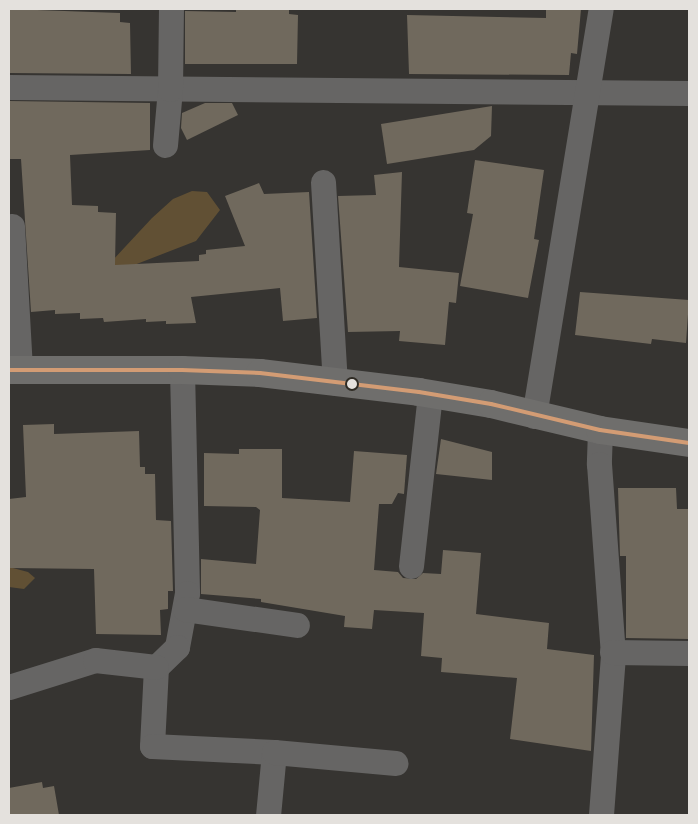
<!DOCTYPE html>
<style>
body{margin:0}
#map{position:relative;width:698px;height:824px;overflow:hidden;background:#363431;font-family:Barlow,sans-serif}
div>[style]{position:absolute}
.green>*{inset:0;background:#615034}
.building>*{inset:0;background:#70695d}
.street>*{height:25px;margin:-12.5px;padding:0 12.5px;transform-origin:12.5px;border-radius:12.5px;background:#666564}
.primary>*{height:28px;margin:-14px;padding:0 14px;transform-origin:14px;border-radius:14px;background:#6f6e6c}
.bus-1>*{height:4px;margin:-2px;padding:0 2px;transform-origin:2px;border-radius:2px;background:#d39c74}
.dots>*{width:14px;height:14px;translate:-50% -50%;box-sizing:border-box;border:2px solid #2f2b24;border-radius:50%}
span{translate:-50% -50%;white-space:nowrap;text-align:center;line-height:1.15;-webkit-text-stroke:5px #2f2b24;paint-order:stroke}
.frame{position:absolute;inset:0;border:10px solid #e4e1dd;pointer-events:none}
</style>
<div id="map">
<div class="green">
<div style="clip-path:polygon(192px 191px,207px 192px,220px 210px,196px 241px,129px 267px,108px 291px,112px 261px,152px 218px,173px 199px)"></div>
<div style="clip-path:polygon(9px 567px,28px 572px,35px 578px,24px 589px,9px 587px)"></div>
</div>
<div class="building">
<div style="clip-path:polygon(9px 9px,120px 13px,120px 22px,130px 23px,131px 74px,9px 73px)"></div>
<div style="clip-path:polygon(236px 9px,289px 9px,289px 14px,298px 15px,297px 64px,185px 64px,185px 11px,236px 12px)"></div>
<div style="clip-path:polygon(546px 9px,581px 9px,577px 54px,571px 53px,569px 75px,409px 74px,407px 15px,546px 18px)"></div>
<div style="clip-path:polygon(9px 101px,150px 103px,150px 150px,70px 155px,72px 205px,98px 206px,98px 212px,116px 213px,115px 265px,199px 261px,199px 255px,206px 254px,206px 250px,245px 246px,225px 196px,259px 183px,264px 194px,309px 192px,317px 318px,283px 321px,280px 288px,191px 297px,196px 323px,166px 324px,166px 321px,146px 322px,146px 319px,104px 322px,103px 318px,80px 319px,80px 313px,55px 314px,55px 310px,31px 312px,21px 159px,9px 159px)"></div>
<div style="clip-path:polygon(205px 103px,232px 103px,238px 115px,187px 140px,181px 128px,182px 113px)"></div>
<div style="clip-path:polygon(492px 106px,491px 136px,474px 150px,387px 164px,381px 124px)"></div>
<div style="clip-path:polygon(475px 160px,544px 170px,534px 239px,539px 240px,528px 298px,460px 286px,473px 214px,467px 213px)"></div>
<div style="clip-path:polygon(402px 172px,399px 267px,459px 273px,456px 303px,449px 302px,445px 345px,399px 341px,400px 331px,348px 332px,338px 196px,376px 195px,374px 175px)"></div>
<div style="clip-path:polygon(580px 292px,689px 300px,686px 343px,652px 339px,651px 344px,575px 335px)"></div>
<div style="clip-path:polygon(54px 424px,54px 434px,139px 431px,140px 467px,145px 467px,145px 474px,155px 474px,156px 520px,171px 521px,173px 591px,168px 591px,168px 609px,160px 610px,161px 635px,96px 634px,94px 569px,9px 568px,9px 499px,26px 497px,23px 425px)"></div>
<div style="clip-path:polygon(441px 439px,492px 452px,492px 480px,436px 474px)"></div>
<div style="clip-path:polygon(239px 449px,282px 449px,282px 498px,350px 502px,354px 451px,407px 455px,404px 494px,398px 493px,392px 504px,379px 504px,374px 570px,398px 572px,403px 578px,416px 579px,423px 573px,441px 574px,443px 550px,481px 553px,476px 614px,549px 623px,547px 649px,594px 655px,591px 751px,510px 739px,517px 678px,441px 672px,442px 658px,421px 656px,424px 613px,374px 610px,372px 629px,344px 627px,345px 616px,261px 602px,261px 599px,201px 594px,201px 559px,256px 564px,260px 510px,256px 507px,204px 506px,204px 453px,239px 454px)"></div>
<div style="clip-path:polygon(618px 488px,676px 488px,677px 509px,689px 509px,689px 639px,626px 638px,626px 556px,620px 556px)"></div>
<div style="clip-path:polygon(42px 782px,43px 788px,54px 786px,59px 815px,9px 815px,9px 788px)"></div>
</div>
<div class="street">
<div style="left:9px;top:87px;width:680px;rotate:0.51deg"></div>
<div style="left:165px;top:145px;width:56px;rotate:-84.9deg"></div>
<div style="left:170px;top:89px;width:80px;rotate:-89.3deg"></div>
<div style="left:323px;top:182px;width:201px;rotate:86.6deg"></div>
<div style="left:12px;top:226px;width:143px;rotate:86.8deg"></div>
<div style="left:182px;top:370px;width:223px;rotate:88.7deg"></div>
<div style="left:187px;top:593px;width:55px;rotate:100.5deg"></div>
<div style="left:177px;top:647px;width:29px;rotate:136deg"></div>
<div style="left:156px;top:667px;width:79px;rotate:92.9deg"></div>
<div style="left:152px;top:746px;width:122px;rotate:2.8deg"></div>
<div style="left:274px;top:752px;width:63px;rotate:95.4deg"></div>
<div style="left:534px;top:416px;width:412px;rotate:-80.7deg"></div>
<div style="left:600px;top:430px;width:34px;rotate:92deg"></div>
<div style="left:599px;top:464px;width:192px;rotate:85.8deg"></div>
<div style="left:613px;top:655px;width:160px;rotate:94.3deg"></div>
<div style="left:411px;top:566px;width:173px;rotate:-83.7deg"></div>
<div style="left:185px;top:609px;width:113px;rotate:8.1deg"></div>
<div style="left:612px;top:652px;width:77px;rotate:0.7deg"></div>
<div style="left:9px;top:687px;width:90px;rotate:-17.4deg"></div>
<div style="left:95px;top:660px;width:61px;rotate:6.5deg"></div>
<div style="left:274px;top:752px;width:122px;rotate:5.2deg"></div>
</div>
<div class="primary">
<div style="left:9px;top:370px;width:173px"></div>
<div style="left:182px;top:370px;width:78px;rotate:2.2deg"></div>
<div style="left:260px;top:373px;width:160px;rotate:6.8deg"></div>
<div style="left:419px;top:392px;width:73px;rotate:9.5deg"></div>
<div style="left:491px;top:404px;width:112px;rotate:13.4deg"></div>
<div style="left:600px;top:430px;width:90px;rotate:8.3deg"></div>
</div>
<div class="bus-1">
<div style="left:9px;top:370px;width:173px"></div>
<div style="left:182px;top:370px;width:78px;rotate:2.2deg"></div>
<div style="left:260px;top:373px;width:160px;rotate:6.8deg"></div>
<div style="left:419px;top:392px;width:73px;rotate:9.5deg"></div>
<div style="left:491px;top:404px;width:112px;rotate:13.4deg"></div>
<div style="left:600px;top:430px;width:90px;rotate:8.3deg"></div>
</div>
<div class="dots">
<div style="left:352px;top:384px;background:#e4e1dd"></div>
</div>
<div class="frame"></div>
</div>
